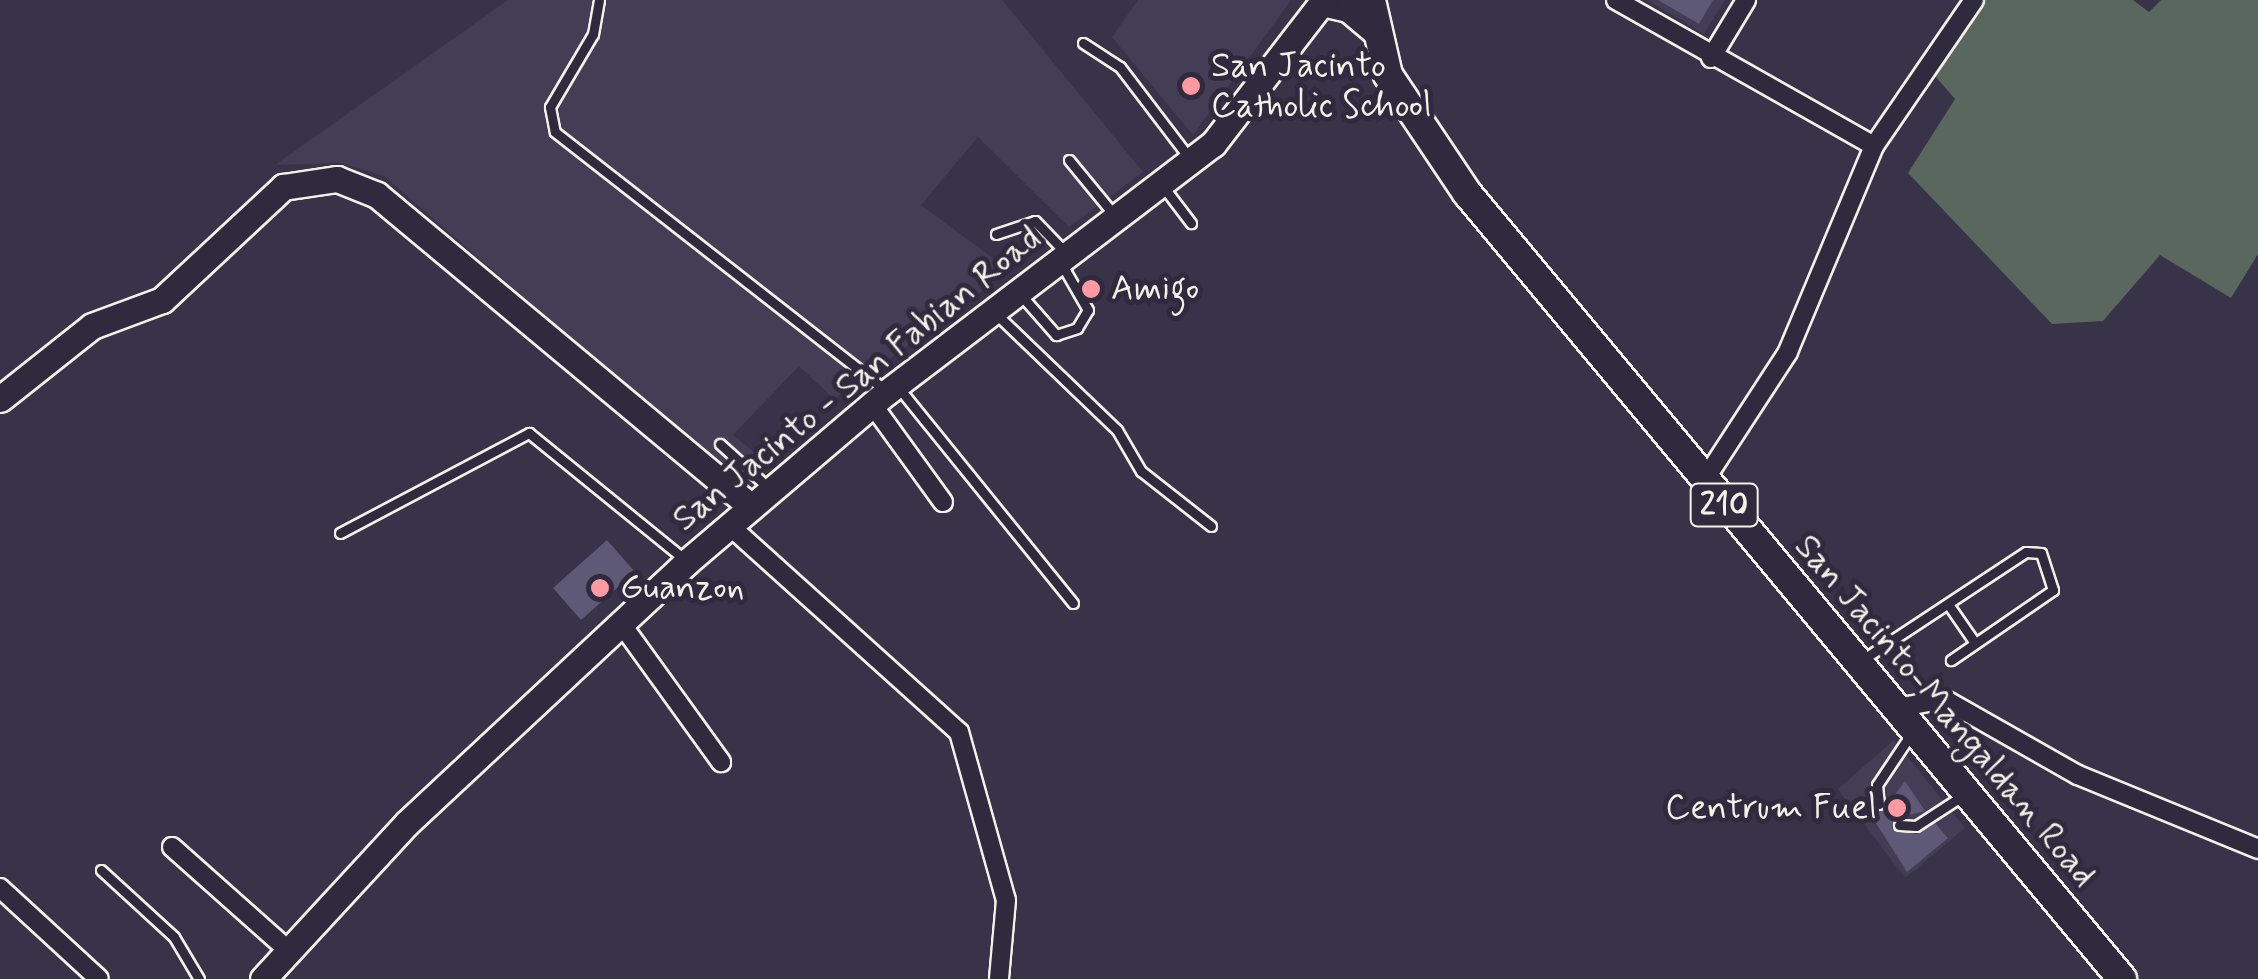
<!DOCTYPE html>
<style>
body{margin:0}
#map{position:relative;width:2258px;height:979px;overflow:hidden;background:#383348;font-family:Mynerve,sans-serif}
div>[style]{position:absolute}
.built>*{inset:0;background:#433e56}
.green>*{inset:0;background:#5a675e}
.building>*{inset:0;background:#5d5976}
.roads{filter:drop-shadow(2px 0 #f4f1e8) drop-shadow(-2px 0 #f4f1e8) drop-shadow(0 2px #f4f1e8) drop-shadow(0 -2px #f4f1e8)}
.lane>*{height:9px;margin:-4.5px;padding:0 4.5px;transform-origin:4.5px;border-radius:4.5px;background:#2f2a3d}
.street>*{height:18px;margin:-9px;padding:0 9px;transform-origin:9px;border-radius:9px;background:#2f2a3d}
.secondary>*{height:25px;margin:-12.5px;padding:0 12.5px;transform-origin:12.5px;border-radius:12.5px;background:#2f2a3d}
.primary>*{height:28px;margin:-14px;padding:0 14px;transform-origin:14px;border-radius:14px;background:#2f2a3d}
.dots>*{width:28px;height:28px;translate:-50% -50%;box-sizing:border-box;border:5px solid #2f2a3d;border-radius:50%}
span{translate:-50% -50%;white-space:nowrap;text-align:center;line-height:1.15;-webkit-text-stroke:10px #2f2a3d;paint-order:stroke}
.shield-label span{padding:2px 8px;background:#2f2a3d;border:2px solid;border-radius:8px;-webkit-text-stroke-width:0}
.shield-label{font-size:32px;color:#f4f1e8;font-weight:700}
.poi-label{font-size:35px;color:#f4f1e8}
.left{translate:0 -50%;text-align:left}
.right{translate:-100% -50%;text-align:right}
.street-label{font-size:35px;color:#f4f1e8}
</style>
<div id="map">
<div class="built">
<div style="clip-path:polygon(508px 0,1002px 0,1143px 172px,1069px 227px,978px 137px,921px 205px,1010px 271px,834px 399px,799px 366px,733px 435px,761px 458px,736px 481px,384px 176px,342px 163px,275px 165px)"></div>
<div style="clip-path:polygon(1138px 0,1291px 0,1193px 135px,1112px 37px)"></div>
<div style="clip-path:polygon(1647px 0,1725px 0,1704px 34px)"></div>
<div style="clip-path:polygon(1894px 740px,1965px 828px,1905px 878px,1838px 789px)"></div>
</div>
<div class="green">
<div style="clip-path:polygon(1977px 0,2133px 0,2149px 12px,2161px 0,2258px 0,2258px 254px,2231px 298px,2160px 255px,2103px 321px,2052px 324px,1908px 173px,1955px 99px,1929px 69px)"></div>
</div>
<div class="building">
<div style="clip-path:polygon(1658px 0,1713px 0,1699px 24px)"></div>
<div style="clip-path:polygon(607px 540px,635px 572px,581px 620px,553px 588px)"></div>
<div style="clip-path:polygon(1905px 781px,1925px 811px,1895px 818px,1892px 829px,1917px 834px,1935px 823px,1948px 838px,1907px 872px,1869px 812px,1884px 810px)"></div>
</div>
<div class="roads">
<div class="lane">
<div style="left:599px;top:0;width:35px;rotate:100deg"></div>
<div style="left:593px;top:34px;width:85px;rotate:120.5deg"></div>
<div style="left:550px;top:107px;width:25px;rotate:79deg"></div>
<div style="left:555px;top:132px;width:420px;rotate:38deg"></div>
<div style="left:1083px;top:43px;width:44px;rotate:33deg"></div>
<div style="left:1120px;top:67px;width:116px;rotate:52.7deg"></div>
<div style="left:1069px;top:160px;width:72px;rotate:50.6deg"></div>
<div style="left:1162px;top:185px;width:48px;rotate:52.7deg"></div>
<div style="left:996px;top:234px;width:41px;rotate:-18.4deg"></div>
<div style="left:1035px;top:221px;width:43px;rotate:45.9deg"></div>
<div style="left:1020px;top:294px;width:55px;rotate:48.7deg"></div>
<div style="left:1056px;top:335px;width:22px;rotate:-18deg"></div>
<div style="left:1077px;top:328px;width:21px;rotate:-59deg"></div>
<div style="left:1088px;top:310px;width:54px;rotate:-119.9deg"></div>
<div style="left:994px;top:312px;width:170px;rotate:43.8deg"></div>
<div style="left:1117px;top:430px;width:48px;rotate:59.7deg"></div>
<div style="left:1141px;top:471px;width:89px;rotate:38.2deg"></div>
<div style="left:898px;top:387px;width:278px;rotate:51deg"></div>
<div style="left:720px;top:444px;width:67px;rotate:42deg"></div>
<div style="left:340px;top:533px;width:214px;rotate:-27.9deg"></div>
<div style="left:529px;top:433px;width:201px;rotate:39.1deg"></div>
<div style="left:1948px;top:604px;width:47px;rotate:55.3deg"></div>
<div style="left:1862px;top:660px;width:196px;rotate:-33.4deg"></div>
<div style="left:2026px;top:552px;width:15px;rotate:4deg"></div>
<div style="left:2041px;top:553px;width:39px;rotate:72deg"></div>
<div style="left:2053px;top:590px;width:124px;rotate:145.5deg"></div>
<div style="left:1879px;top:804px;width:19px;rotate:-96deg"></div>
<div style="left:1877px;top:785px;width:61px;rotate:-56.3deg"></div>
<div style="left:1899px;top:825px;width:17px;rotate:3deg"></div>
<div style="left:1916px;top:826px;width:55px;rotate:-33.1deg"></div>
<div style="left:101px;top:870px;width:99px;rotate:42.5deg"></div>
<div style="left:174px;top:937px;width:49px;rotate:59.2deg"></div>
</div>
<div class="street">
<div style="left:1616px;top:0;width:296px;rotate:29.5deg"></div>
<div style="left:1874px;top:146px;width:223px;rotate:112.7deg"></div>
<div style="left:1788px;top:352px;width:154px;rotate:123.1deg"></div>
<div style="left:1711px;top:58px;width:68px;rotate:-58.9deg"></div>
<div style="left:1874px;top:146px;width:177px;rotate:-55.6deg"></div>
<div style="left:872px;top:404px;width:121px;rotate:54.1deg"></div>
<div style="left:730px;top:526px;width:308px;rotate:42deg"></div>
<div style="left:959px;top:732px;width:174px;rotate:74.4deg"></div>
<div style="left:1006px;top:900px;width:79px;rotate:95.1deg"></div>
<div style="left:620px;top:622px;width:173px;rotate:54.2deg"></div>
<div style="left:1892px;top:709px;width:53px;rotate:-10.9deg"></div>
<div style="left:1944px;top:699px;width:154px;rotate:29.6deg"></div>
<div style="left:2078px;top:775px;width:195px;rotate:22.3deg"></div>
<div style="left:172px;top:847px;width:155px;rotate:41.6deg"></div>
<div style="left:0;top:888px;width:134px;rotate:42.6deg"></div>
</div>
<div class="secondary">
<div style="left:1322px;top:3px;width:27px;rotate:13deg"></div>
<div style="left:1348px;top:9px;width:38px;rotate:40deg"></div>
<div style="left:0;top:399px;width:117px;rotate:-38.4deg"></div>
<div style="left:92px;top:326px;width:75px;rotate:-20.4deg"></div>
<div style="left:162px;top:300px;width:166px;rotate:-43deg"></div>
<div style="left:283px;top:187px;width:55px;rotate:-8.4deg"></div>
<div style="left:337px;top:179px;width:43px;rotate:21.8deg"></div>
<div style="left:377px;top:195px;width:487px;rotate:39.8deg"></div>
<div style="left:263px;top:979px;width:212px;rotate:-47.3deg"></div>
<div style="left:407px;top:823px;width:383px;rotate:-43deg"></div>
<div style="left:687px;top:562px;width:262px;rotate:-40.4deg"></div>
<div style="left:887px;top:392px;width:410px;rotate:-37.3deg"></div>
<div style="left:1213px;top:144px;width:182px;rotate:-52.4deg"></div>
</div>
<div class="primary">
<div style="left:1371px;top:0;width:77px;rotate:77.2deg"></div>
<div style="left:1388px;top:75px;width:142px;rotate:56.2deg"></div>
<div style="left:1467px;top:193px;width:1023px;rotate:50.19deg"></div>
</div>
</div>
<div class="dots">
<div style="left:1191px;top:86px;background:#ff9aa2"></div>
<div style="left:1091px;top:289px;background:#ff9aa2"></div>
<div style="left:600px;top:588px;background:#ff9aa2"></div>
<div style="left:1897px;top:808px;background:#ff9aa2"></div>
</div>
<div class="shield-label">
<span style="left:1724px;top:505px">210</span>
</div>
<div class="poi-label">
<span class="left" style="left:1211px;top:86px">San Jacinto<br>Catholic School</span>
<span class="left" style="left:1111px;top:289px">Amigo</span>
<span class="left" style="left:620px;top:588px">Guanzon</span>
<span class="right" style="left:1877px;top:808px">Centrum Fuel</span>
</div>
<div class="street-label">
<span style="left:857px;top:379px;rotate:-39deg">San Jacinto - San Fabian Road</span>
<span style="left:1945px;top:711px;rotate:50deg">San Jacinto-Mangaldan Road</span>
</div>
</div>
